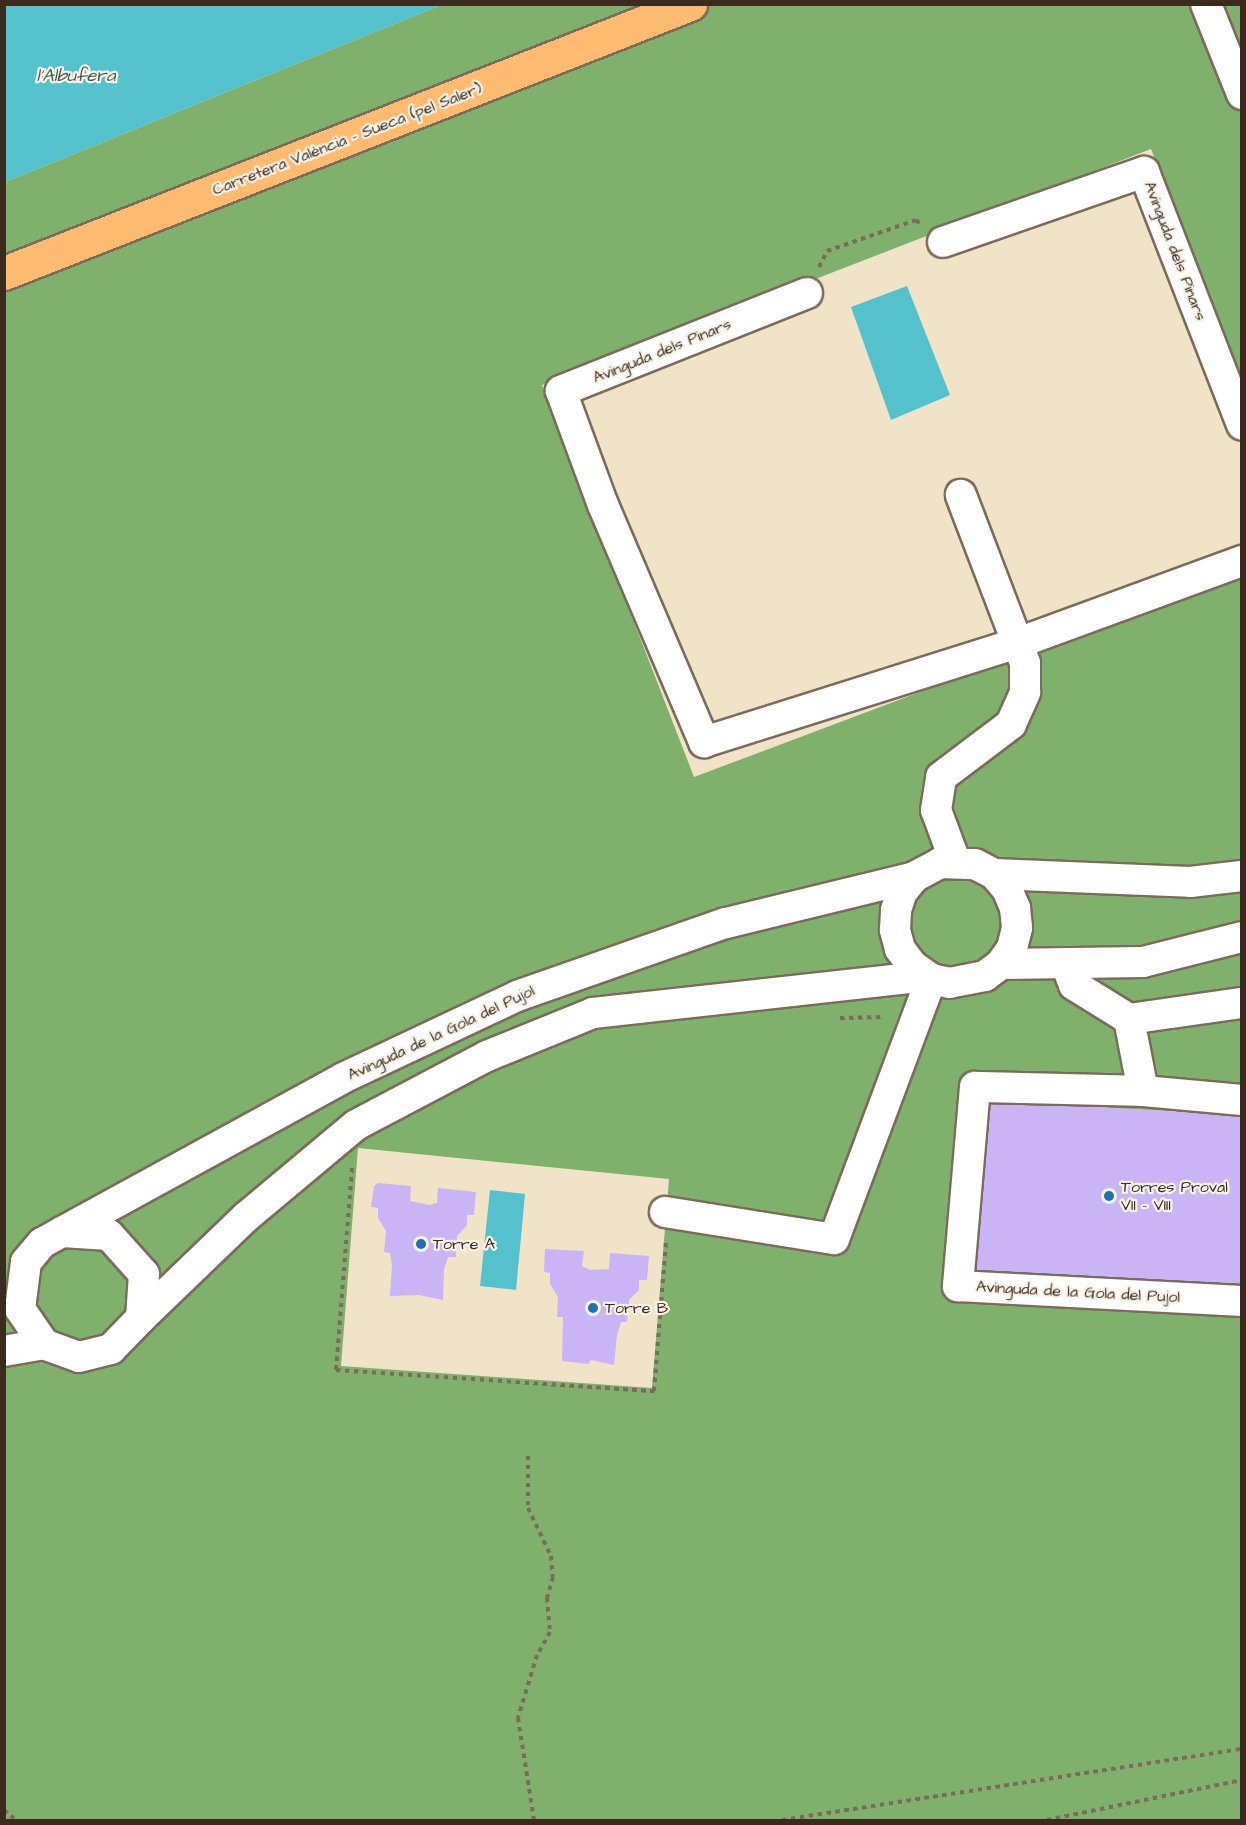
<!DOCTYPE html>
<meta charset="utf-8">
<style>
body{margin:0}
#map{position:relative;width:1246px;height:1825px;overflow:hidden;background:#f1e3c8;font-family:"Architects Daughter",sans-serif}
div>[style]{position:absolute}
.forest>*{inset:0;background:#7fb16c}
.water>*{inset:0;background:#54c1cc}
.building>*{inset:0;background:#c9b4f6}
.path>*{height:4px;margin-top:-2px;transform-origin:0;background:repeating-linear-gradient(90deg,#7b6b5a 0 4.5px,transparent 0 9px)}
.roads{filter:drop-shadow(2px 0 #7b6b5a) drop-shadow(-2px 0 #7b6b5a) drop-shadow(0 2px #7b6b5a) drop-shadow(0 -2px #7b6b5a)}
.minor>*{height:30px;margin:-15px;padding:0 15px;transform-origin:15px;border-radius:15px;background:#fff}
.major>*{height:33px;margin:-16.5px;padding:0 16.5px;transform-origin:16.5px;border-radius:16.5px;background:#ffbb71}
.dots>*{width:16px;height:16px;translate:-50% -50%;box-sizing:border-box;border:3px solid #f7f3e8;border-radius:50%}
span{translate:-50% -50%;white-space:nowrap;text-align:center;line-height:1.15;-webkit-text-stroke:4.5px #f7f3e8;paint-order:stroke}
.street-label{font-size:16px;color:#3b2a1e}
.poi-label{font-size:16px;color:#3b2a1e}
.left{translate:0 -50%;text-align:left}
.water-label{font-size:18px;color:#425752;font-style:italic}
.frame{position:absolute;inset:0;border:6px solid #3b2a1e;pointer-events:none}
</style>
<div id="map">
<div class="forest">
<div style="clip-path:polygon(evenodd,441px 5px,1241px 5px,1241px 381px,1151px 149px,542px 385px,694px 777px,1241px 571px,1241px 1115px,984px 1101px,1241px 1293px,1241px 1820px,5px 1820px,5px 182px,441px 5px,358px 1148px,669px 1179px,652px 1388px,341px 1366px,358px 1148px)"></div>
</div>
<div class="water">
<div style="clip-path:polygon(5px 4px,441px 4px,441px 5px,5px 182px)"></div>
<div style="clip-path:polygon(907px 286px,950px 395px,891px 420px,851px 307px)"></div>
<div style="clip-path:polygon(490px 1190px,525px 1194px,516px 1290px,480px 1286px)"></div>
</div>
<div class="building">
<div style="clip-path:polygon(984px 1101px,1242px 1115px,1242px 1293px,971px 1277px)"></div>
<div style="clip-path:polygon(378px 1183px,411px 1186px,410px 1201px,429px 1205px,437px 1203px,438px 1188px,476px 1192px,474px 1215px,467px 1215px,467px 1225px,457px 1236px,456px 1257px,448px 1257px,444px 1269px,443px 1300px,419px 1295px,390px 1296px,392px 1265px,390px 1253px,384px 1252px,386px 1231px,378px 1218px,378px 1208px,371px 1207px,374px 1186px)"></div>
<div style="clip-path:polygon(545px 1249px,584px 1251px,582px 1266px,590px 1270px,609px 1269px,610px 1253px,649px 1256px,647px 1280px,639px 1280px,639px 1290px,629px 1300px,627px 1322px,621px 1322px,617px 1335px,614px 1365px,591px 1360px,588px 1364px,562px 1361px,563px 1317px,557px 1317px,558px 1297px,550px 1284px,550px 1273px,544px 1272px)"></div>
</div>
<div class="path">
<div style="left:819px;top:267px;width:18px;rotate:-63deg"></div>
<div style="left:827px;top:251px;width:94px;rotate:-19.2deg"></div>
<div style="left:916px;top:220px;width:7px;rotate:45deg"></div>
<div style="left:840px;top:1018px;width:44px;rotate:-1.3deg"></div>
<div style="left:352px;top:1168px;width:203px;rotate:94.5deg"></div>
<div style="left:336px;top:1370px;width:319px;rotate:3.8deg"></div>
<div style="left:654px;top:1391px;width:149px;rotate:-85.4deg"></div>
<div style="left:528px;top:1456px;width:52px;rotate:90deg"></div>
<div style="left:528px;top:1508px;width:53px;rotate:64.4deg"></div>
<div style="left:551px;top:1556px;width:21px;rotate:85deg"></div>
<div style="left:553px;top:1577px;width:22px;rotate:106deg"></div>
<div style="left:547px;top:1598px;width:34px;rotate:85deg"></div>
<div style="left:550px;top:1632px;width:26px;rotate:119deg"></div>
<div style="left:537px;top:1655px;width:66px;rotate:106.8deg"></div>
<div style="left:518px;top:1718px;width:103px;rotate:81.1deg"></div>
<div style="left:4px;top:1810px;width:16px;rotate:40deg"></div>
<div style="left:782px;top:1820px;width:465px;rotate:-8.8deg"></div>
<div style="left:1047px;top:1820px;width:199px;rotate:-11.6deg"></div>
</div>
<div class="roads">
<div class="minor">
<div style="left:1206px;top:4px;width:97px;rotate:68.2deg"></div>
<div style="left:943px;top:242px;width:213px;rotate:-19.2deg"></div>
<div style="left:1144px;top:172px;width:271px;rotate:68.8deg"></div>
<div style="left:807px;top:293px;width:265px;rotate:158.3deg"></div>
<div style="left:561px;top:391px;width:121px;rotate:69.8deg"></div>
<div style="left:603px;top:505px;width:258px;rotate:66.9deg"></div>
<div style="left:704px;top:742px;width:329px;rotate:-17.5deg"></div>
<div style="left:1018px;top:643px;width:239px;rotate:-20.1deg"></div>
<div style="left:955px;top:861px;width:54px;rotate:-110.4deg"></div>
<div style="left:936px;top:810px;width:33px;rotate:-81deg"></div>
<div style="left:941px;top:777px;width:88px;rotate:-37.1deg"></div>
<div style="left:1011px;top:724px;width:35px;rotate:-66deg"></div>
<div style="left:1025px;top:692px;width:29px;rotate:-90deg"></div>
<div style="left:1025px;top:663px;width:180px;rotate:-110.9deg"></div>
<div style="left:994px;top:874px;width:20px;rotate:49deg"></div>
<div style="left:1007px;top:889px;width:21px;rotate:67deg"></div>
<div style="left:1015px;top:908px;width:20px;rotate:84deg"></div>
<div style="left:1017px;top:928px;width:21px;rotate:104deg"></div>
<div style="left:1012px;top:948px;width:19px;rotate:125deg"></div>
<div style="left:1001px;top:964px;width:20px;rotate:143deg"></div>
<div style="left:985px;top:976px;width:36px;rotate:169deg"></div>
<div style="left:950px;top:983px;width:19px;rotate:-168deg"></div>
<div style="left:931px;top:979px;width:24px;rotate:-144deg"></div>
<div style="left:912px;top:965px;width:20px;rotate:-127deg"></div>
<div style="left:900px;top:949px;width:20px;rotate:-105deg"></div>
<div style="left:895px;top:930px;width:20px;rotate:-87deg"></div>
<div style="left:896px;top:910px;width:19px;rotate:-72deg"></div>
<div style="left:902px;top:892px;width:19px;rotate:-51deg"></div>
<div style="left:914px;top:877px;width:30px;rotate:-28deg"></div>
<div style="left:940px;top:863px;width:35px;rotate:2deg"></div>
<div style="left:975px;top:864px;width:21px;rotate:28deg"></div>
<div style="left:994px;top:874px;width:196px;rotate:2.3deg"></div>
<div style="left:1190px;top:882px;width:52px;rotate:-6.6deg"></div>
<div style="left:1001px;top:964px;width:142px;rotate:-0.8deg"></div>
<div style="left:1143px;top:962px;width:102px;rotate:-14.2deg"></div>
<div style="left:1066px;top:964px;width:22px;rotate:69deg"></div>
<div style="left:1074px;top:985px;width:65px;rotate:31.7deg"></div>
<div style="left:1129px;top:1019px;width:114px;rotate:-8.1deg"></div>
<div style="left:1129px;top:1019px;width:73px;rotate:79deg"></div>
<div style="left:1242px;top:1100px;width:99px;rotate:-174.8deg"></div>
<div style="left:1143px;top:1091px;width:168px;rotate:-178.6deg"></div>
<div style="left:975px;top:1087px;width:200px;rotate:94.9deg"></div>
<div style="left:958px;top:1286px;width:284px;rotate:3deg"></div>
<div style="left:665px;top:1212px;width:171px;rotate:9.1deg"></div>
<div style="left:834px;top:1239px;width:278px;rotate:-69.5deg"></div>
<div style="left:62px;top:1232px;width:47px;rotate:3.7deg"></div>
<div style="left:109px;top:1235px;width:52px;rotate:48.1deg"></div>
<div style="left:144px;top:1274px;width:44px;rotate:93.9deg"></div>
<div style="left:141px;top:1318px;width:43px;rotate:134.1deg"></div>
<div style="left:111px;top:1349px;width:33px;rotate:166deg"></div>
<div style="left:79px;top:1357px;width:37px;rotate:-160deg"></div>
<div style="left:44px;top:1344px;width:42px;rotate:-124.4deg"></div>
<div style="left:20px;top:1309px;width:47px;rotate:-82.7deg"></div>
<div style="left:26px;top:1262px;width:25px;rotate:-50deg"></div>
<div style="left:42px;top:1243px;width:23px;rotate:-29deg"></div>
<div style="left:62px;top:1232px;width:320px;rotate:-28.7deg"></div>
<div style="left:343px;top:1078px;width:192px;rotate:-25.2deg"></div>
<div style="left:517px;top:996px;width:221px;rotate:-19.3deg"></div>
<div style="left:726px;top:923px;width:194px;rotate:-13.7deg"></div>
<div style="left:141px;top:1318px;width:146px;rotate:-43.9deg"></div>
<div style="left:246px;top:1217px;width:143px;rotate:-39.9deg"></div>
<div style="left:356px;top:1125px;width:148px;rotate:-27.8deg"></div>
<div style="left:487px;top:1056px;width:114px;rotate:-22.1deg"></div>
<div style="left:593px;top:1013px;width:336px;rotate:-6.3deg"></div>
<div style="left:4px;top:1351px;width:41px;rotate:-9.9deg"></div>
</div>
<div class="major">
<div style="left:4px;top:273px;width:737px;rotate:-21.41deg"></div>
</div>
</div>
<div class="dots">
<div style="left:1109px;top:1196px;background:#1f6fb2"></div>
<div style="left:421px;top:1244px;background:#1f6fb2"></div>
<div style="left:593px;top:1308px;background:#1f6fb2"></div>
</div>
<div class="street-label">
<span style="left:347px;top:139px;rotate:-21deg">Carretera València - Sueca (pel Saler)</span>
<span style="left:1175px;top:251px;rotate:69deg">Avinguda dels Pinars</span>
<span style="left:662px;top:351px;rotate:-22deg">Avinguda dels Pinars</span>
<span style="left:441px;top:1033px;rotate:-25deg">Avinguda de la Gola del Pujol</span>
<span style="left:1078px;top:1292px;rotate:3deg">Avinguda de la Gola del Pujol</span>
</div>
<div class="poi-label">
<span class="left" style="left:1121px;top:1196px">Torres Proval<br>VII - VIII</span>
<span class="left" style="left:433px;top:1244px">Torre A</span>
<span class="left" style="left:605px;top:1308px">Torre B</span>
</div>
<div class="water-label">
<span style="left:76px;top:76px">l'Albufera</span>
</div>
<div class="frame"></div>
</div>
